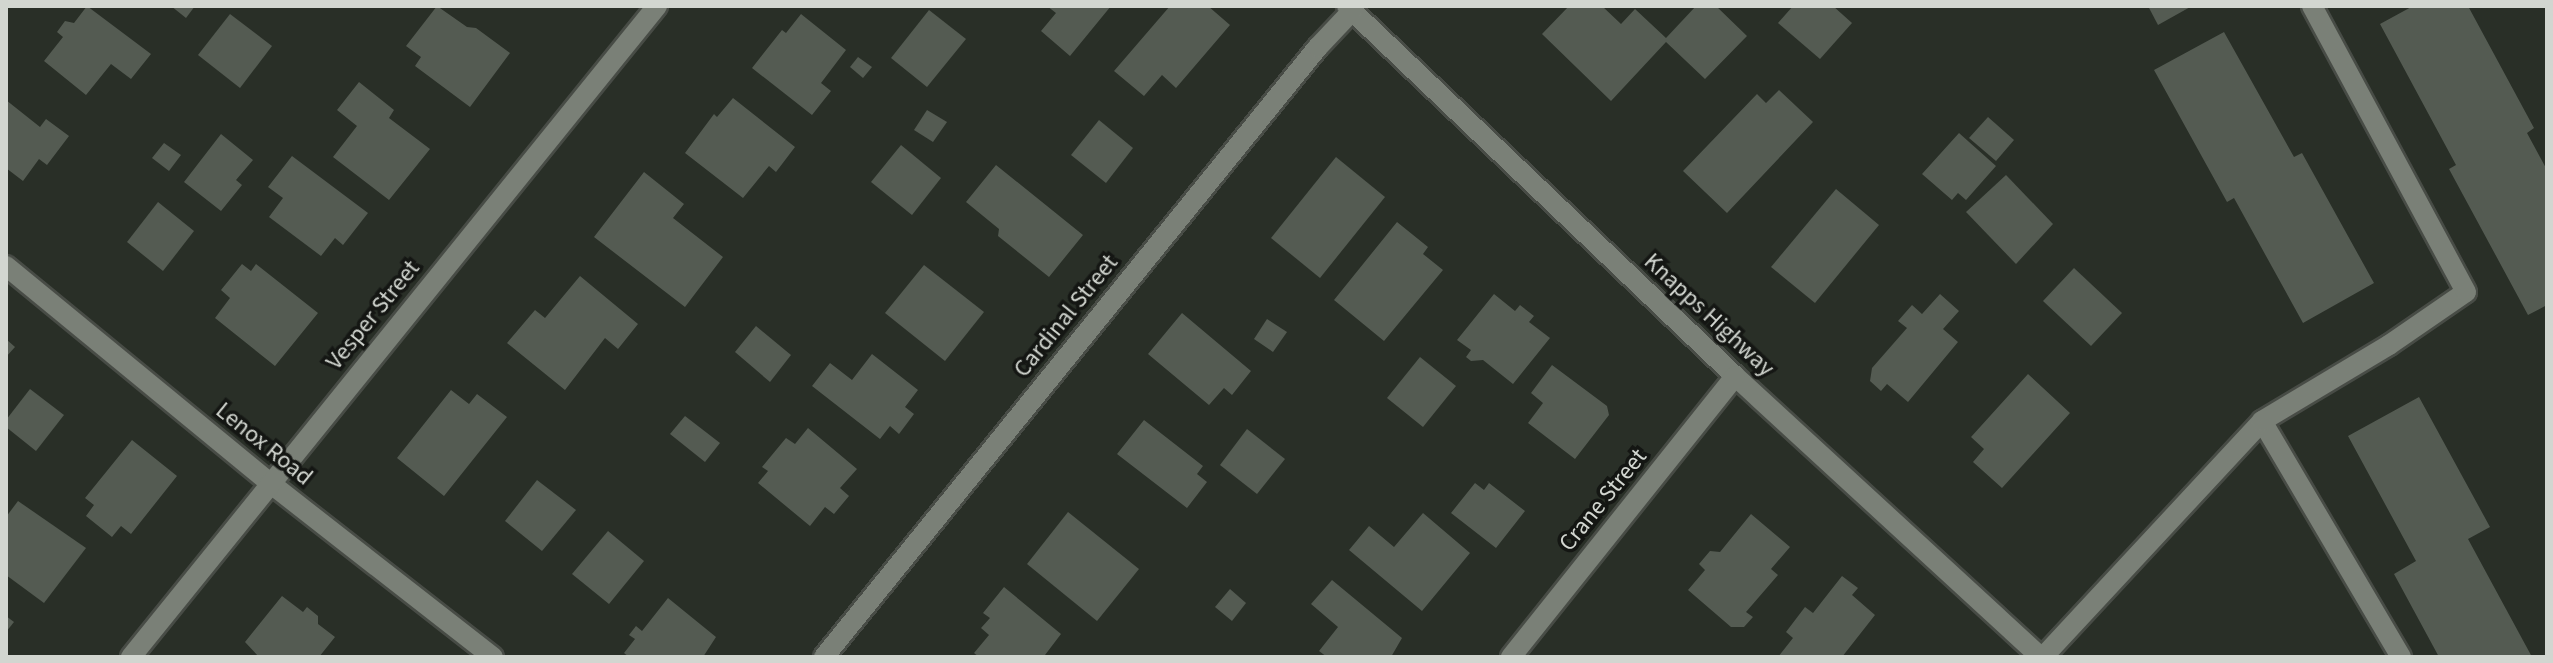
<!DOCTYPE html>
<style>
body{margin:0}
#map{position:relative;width:2553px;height:663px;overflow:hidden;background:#292f27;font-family:"Source Sans 3",sans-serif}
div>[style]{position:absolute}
.building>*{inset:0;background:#545b52}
.roads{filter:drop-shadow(2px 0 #484c46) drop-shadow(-2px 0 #484c46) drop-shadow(0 2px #484c46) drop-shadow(0 -2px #484c46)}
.minor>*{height:20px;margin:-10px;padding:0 10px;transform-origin:10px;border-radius:10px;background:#7a8077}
span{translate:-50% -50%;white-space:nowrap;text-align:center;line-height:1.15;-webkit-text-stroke:7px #141613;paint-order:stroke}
.street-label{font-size:24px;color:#d2d6d0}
.frame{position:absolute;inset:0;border:8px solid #d2d6d0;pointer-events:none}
</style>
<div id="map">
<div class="building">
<div style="clip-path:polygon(87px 6px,151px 54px,131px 79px,111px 64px,86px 95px,44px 61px,63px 37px,57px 32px,65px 21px,74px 23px)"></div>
<div style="clip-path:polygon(171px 6px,195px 6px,186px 18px)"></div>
<div style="clip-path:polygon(437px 6px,467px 27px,476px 28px,510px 53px,470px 107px,415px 66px,421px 57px,406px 46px)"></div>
<div style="clip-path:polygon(1047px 6px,1111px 6px,1070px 56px,1041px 31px,1056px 13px)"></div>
<div style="clip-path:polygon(1170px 6px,1208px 6px,1230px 25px,1176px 88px,1162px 75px,1144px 96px,1114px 71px)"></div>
<div style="clip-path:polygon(1569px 6px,1602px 6px,1621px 24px,1635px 9px,1666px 38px,1696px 6px,1716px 6px,1747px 36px,1705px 79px,1666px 42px,1611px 101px,1542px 34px)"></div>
<div style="clip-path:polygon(1793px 6px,1833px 6px,1852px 23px,1820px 59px,1778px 23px)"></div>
<div style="clip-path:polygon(2148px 6px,2192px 6px,2158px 25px)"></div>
<div style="clip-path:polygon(2413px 6px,2468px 6px,2534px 128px,2527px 133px,2547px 170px,2547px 305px,2528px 315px,2449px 169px,2456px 165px,2380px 24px)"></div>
<div style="clip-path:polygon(929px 10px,966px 39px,927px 87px,891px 58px)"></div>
<div style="clip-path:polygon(230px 14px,272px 46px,240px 88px,198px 55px)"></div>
<div style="clip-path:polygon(801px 14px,846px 50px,821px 83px,831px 91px,812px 115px,752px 68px,782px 30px,786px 33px)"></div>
<div style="clip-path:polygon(2224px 32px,2294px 157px,2302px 153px,2374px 283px,2303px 323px,2234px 198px,2227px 202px,2154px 70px)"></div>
<div style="clip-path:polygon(858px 57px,872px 67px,863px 78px,850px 67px)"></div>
<div style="clip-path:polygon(359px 82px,394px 110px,389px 118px,430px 149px,389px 200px,333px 157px,357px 126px,337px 110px)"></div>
<div style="clip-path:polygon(1779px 90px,1813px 122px,1727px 213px,1683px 171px,1757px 94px,1766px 103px)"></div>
<div style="clip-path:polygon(733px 98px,795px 147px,776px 172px,769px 166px,743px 198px,685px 153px,714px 114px,717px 117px)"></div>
<div style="clip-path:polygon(6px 100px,40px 127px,46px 119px,69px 136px,47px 165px,39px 159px,23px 181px,6px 168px)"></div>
<div style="clip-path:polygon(927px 110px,947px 122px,933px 142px,914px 130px)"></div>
<div style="clip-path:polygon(1988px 117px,2014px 140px,1996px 161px,1969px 138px)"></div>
<div style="clip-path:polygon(1099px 120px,1133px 148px,1106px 183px,1071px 155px)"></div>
<div style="clip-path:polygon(1959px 133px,1996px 166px,1966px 200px,1958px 193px,1952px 200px,1922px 174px)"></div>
<div style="clip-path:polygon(221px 134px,253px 160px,236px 180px,242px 185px,221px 211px,184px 182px)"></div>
<div style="clip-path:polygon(164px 143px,181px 155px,169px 171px,152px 158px)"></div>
<div style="clip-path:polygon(901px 145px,941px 178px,912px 215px,871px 182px)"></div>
<div style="clip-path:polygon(292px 156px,368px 213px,343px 245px,335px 238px,321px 256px,269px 217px,283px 198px,268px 187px)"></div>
<div style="clip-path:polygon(1336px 157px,1385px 197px,1320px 278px,1271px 238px)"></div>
<div style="clip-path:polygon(996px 165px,1083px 235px,1049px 277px,998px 236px,999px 229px,966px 202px)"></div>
<div style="clip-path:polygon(644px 172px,684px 204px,673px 218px,723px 257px,685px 307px,594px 237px)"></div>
<div style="clip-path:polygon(2006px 175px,2053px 224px,2016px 264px,1966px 212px)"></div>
<div style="clip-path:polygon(1836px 189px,1879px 225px,1815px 303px,1771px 267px)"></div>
<div style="clip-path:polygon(158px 202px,194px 231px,163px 271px,127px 242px)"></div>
<div style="clip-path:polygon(1397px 222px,1428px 247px,1423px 254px,1443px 270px,1384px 341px,1334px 300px)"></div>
<div style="clip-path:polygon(242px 264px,251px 271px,256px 264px,318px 313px,275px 366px,215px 318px,230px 298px,221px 290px)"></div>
<div style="clip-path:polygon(924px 265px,984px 312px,945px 361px,885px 313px)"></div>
<div style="clip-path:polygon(2074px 268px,2122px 313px,2091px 346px,2043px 301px)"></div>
<div style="clip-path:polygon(580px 276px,638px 324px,618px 349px,605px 338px,565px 390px,507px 343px,535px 310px,545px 318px)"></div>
<div style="clip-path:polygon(1494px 294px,1515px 311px,1520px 305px,1534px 316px,1529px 322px,1550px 338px,1513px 384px,1483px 360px,1471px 361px,1466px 357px,1471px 350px,1457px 340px)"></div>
<div style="clip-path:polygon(1940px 294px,1959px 311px,1943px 329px,1958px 342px,1908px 402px,1887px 384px,1881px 391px,1870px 381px,1872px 368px,1907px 328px,1898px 321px,1912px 305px,1922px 314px)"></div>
<div style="clip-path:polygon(1182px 313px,1251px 371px,1232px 395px,1224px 388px,1209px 405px,1148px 354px)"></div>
<div style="clip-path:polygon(1267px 319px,1287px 332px,1273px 352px,1254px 339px)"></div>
<div style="clip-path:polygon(756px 326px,791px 355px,770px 382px,735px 352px)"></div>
<div style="clip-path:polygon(6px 339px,15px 347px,6px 357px)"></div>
<div style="clip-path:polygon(872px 354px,918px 390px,905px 407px,914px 414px,899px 434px,890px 426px,880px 439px,812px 386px,830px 363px,852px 380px)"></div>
<div style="clip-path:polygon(1420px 357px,1456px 386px,1423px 427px,1387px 398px)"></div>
<div style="clip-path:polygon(1552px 365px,1607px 406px,1609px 415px,1575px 459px,1528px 423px,1543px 403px,1531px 393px)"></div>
<div style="clip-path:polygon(2028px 374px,2070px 413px,2002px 488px,1973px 462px,1984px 449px,1971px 437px)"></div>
<div style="clip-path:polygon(30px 389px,64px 415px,36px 451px,6px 427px,6px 420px)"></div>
<div style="clip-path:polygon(451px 390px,469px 404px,477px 394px,507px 417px,444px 496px,397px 458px)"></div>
<div style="clip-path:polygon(2419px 397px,2490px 527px,2468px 539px,2532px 657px,2439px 657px,2394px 574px,2416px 561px,2348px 436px)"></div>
<div style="clip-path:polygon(685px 416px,720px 443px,705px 462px,670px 434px)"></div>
<div style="clip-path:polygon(1144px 420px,1203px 466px,1197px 474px,1207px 482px,1187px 508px,1117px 454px)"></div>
<div style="clip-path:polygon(808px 428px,857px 469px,840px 488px,849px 496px,834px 514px,825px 507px,810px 526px,758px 483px,768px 471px,762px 467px,786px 438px,795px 444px)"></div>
<div style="clip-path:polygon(1247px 429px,1285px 459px,1257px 494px,1220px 465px)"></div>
<div style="clip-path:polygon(132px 440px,177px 476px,131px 534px,121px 526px,112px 537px,86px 516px,94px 505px,85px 498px)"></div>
<div style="clip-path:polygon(537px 480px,576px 510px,542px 551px,505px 521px)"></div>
<div style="clip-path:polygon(1475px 483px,1484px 490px,1489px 483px,1525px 511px,1496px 548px,1451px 513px)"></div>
<div style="clip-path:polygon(18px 501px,86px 548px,44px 603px,6px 575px,6px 517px)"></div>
<div style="clip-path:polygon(1068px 512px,1139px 569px,1097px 621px,1027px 564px)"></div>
<div style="clip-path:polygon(1423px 513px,1470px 553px,1422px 611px,1349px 550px,1369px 526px,1394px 547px)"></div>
<div style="clip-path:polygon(1751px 514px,1790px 547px,1771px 569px,1778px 575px,1746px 612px,1753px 617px,1744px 627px,1731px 627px,1688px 590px,1705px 570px,1699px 564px,1710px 551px,1720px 552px)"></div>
<div style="clip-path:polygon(608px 531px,644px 561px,609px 604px,572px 574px)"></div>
<div style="clip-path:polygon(1842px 576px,1858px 588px,1852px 595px,1875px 615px,1842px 657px,1778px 657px,1793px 638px,1786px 632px,1805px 607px,1813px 613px)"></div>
<div style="clip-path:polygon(1332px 580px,1402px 638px,1391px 657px,1327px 657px,1319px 651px,1338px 627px,1311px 604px)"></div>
<div style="clip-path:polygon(1004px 587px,1061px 634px,1045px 655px,1048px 657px,979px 657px,974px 653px,989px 635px,981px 628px,990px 618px,983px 613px)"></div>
<div style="clip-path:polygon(1230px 589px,1246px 603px,1232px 621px,1215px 607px)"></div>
<div style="clip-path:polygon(282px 596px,303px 612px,307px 607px,318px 616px,318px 624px,335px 637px,319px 657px,259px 657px,245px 642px)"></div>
<div style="clip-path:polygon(668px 598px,716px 637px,703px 657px,629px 657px,624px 653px,635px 639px,629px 635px,636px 626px,642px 631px)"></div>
<div style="clip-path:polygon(6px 616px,14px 622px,6px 632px)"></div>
</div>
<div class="roads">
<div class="minor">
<div style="left:1347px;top:6px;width:536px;rotate:43.64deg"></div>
<div style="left:1735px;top:376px;width:415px;rotate:42.6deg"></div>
<div style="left:6px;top:266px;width:342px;rotate:39.4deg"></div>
<div style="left:270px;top:483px;width:283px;rotate:38deg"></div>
<div style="left:2262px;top:421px;width:274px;rotate:59.5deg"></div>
<div style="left:131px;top:657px;width:837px;rotate:-51.06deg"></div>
<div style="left:824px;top:657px;width:785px;rotate:-51deg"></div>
<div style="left:1318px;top:47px;width:50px;rotate:-46.6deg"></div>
<div style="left:1511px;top:657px;width:359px;rotate:-51.4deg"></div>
<div style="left:2043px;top:657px;width:322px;rotate:-47.1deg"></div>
<div style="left:2262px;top:421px;width:148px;rotate:-30.9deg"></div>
<div style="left:2389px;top:345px;width:93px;rotate:-34.5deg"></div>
<div style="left:2466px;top:292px;width:325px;rotate:-118.3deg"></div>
</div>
</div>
<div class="street-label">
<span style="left:373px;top:315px;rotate:-51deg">Vesper Street</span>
<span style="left:1709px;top:315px;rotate:43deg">Knapps Highway</span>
<span style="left:1066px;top:316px;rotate:-51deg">Cardinal Street</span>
<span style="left:264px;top:444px;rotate:39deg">Lenox Road</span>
<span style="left:1603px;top:500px;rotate:-51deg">Crane Street</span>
</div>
<div class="frame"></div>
</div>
